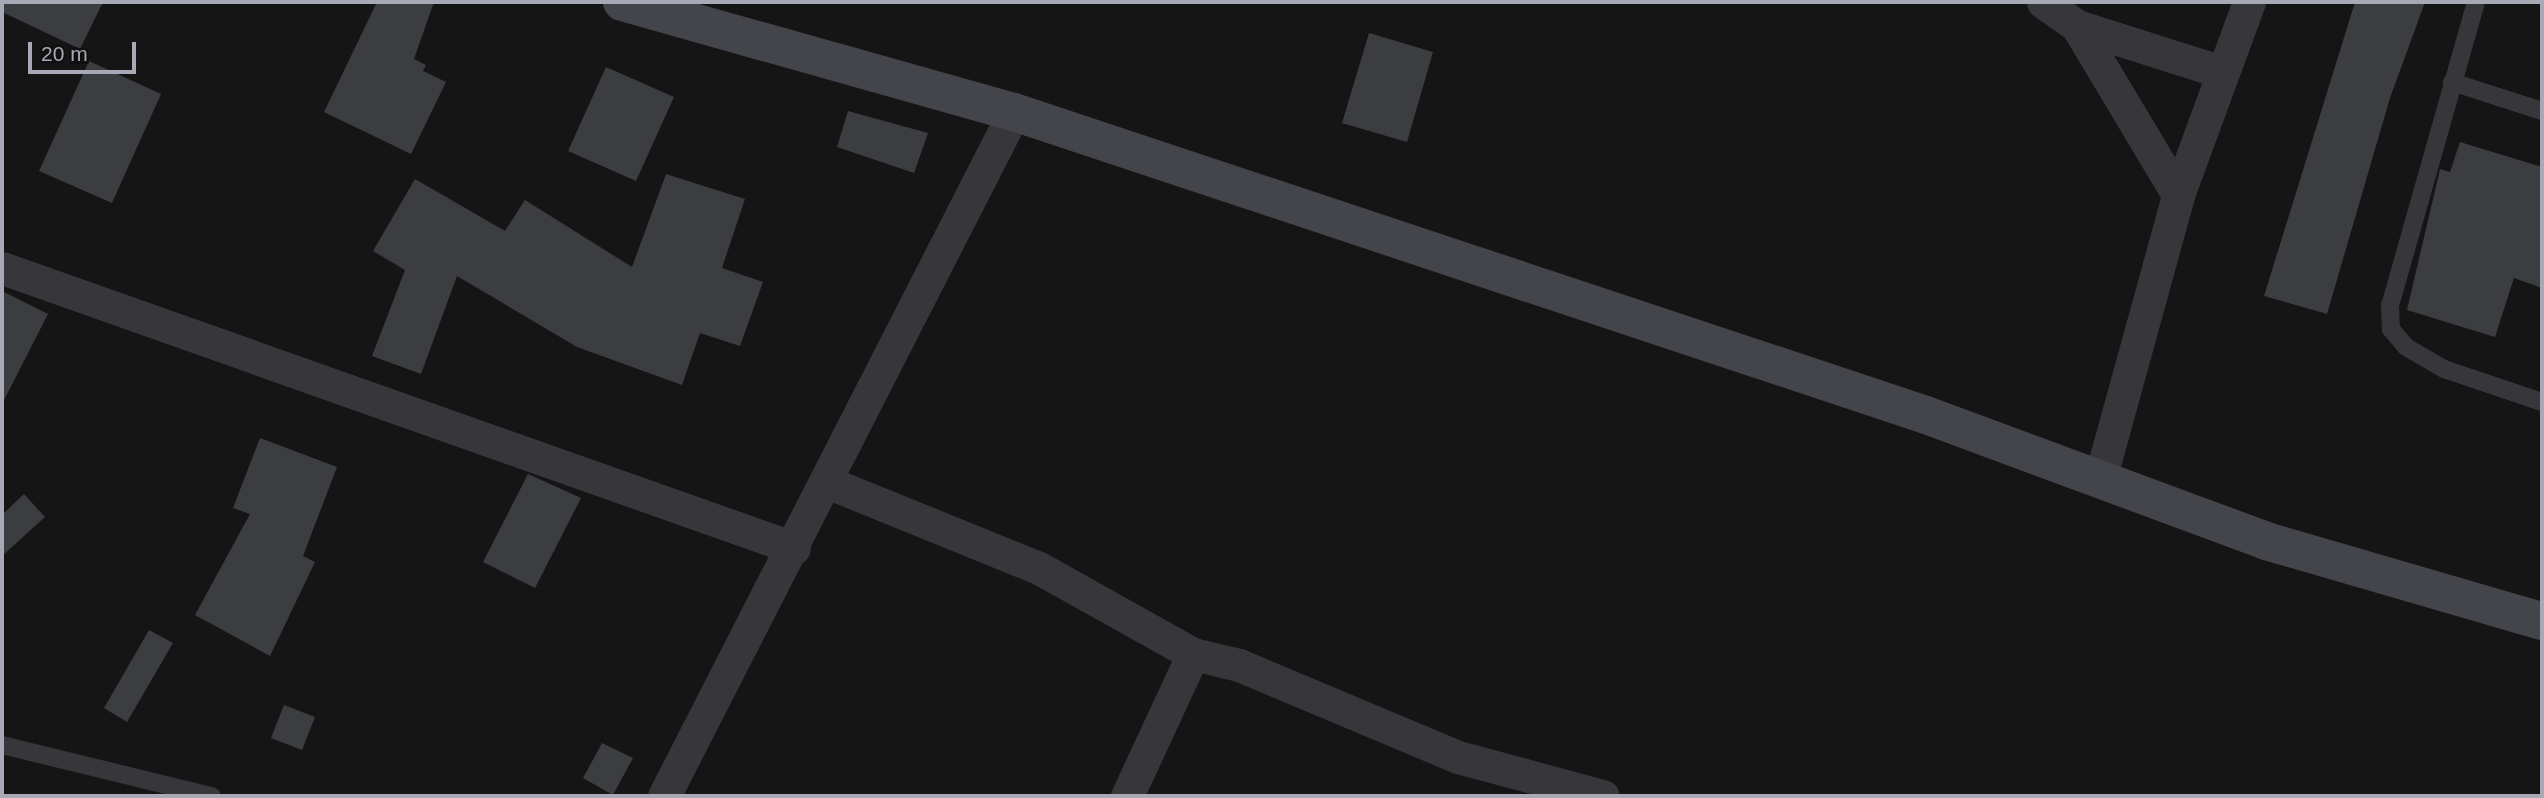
<!DOCTYPE html>
<style>
body{margin:0}
#map{position:relative;width:2544px;height:798px;overflow:hidden;background:#151516;font-family:Arial,sans-serif}
div>[style]{position:absolute}
.building>*{inset:0;background:#3c3d40}
.lane>*{height:18px;margin:-9px;padding:0 9px;transform-origin:9px;border-radius:9px;background:#36363b}
.street>*{height:33px;margin:-16.5px;padding:0 16.5px;transform-origin:16.5px;border-radius:16.5px;background:#36363b}
.secondary>*{height:38px;margin:-19px;padding:0 19px;transform-origin:19px;border-radius:19px;background:#44454b}
span{translate:-50% -50%;white-space:nowrap;text-align:center;line-height:1.15;-webkit-text-stroke:5px #101011;paint-order:stroke}
.frame{position:absolute;inset:0;border:4px solid #a7a9b6;pointer-events:none}
.scale{position:absolute;left:28px;top:42px;width:108px;height:32px;box-sizing:border-box;border:4px solid #a7a9b6;border-top:0;padding-left:9px;font-size:21px;line-height:24px;white-space:nowrap;color:#a7a9b6;-webkit-text-stroke:5px #101011;paint-order:stroke}
</style>
<div id="map">
<div class="building">
<div style="clip-path:polygon(2px 2px,103px 2px,80px 49px,2px 12px)"></div>
<div style="clip-path:polygon(377px 2px,434px 2px,414px 59px,426px 65px,423px 71px,446px 82px,411px 154px,324px 112px)"></div>
<div style="clip-path:polygon(2355px 2px,2425px 2px,2390px 98px,2327px 314px,2264px 296px)"></div>
<div style="clip-path:polygon(1369px 33px,1433px 52px,1407px 142px,1342px 123px)"></div>
<div style="clip-path:polygon(89px 61px,161px 94px,112px 203px,39px 171px)"></div>
<div style="clip-path:polygon(606px 67px,674px 97px,636px 181px,568px 151px)"></div>
<div style="clip-path:polygon(848px 111px,928px 133px,914px 173px,837px 147px)"></div>
<div style="clip-path:polygon(2460px 142px,2542px 167px,2542px 288px,2514px 278px,2495px 337px,2407px 310px,2440px 169px,2450px 172px)"></div>
<div style="clip-path:polygon(666px 174px,745px 199px,722px 268px,763px 282px,740px 346px,700px 333px,682px 385px,577px 347px,457px 276px,421px 374px,372px 356px,405px 270px,373px 251px,415px 179px,505px 231px,525px 200px,632px 267px)"></div>
<div style="clip-path:polygon(2px 291px,48px 314px,2px 404px)"></div>
<div style="clip-path:polygon(260px 438px,337px 467px,303px 556px,315px 562px,270px 656px,195px 615px,250px 514px,233px 508px)"></div>
<div style="clip-path:polygon(528px 474px,581px 498px,535px 588px,483px 562px)"></div>
<div style="clip-path:polygon(24px 494px,45px 517px,2px 556px,2px 515px)"></div>
<div style="clip-path:polygon(149px 630px,173px 643px,127px 722px,104px 708px)"></div>
<div style="clip-path:polygon(284px 705px,315px 717px,302px 750px,271px 738px)"></div>
<div style="clip-path:polygon(602px 743px,633px 758px,613px 795px,583px 778px)"></div>
</div>
<div class="lane">
<div style="left:2476px;top:2px;width:315px;rotate:105.8deg"></div>
<div style="left:2390px;top:305px;width:24px;rotate:88deg"></div>
<div style="left:2391px;top:329px;width:23px;rotate:50deg"></div>
<div style="left:2406px;top:347px;width:44px;rotate:30.1deg"></div>
<div style="left:2444px;top:369px;width:103px;rotate:18.6deg"></div>
<div style="left:2452px;top:82px;width:95px;rotate:17.9deg"></div>
<div style="left:2px;top:745px;width:216px;rotate:13.7deg"></div>
</div>
<div class="street">
<div style="left:2043px;top:2px;width:42px;rotate:35.2deg"></div>
<div style="left:2077px;top:26px;width:152px;rotate:17.6deg"></div>
<div style="left:2077px;top:26px;width:197px;rotate:59.1deg"></div>
<div style="left:2px;top:268px;width:840px;rotate:19.47deg"></div>
<div style="left:2100px;top:479px;width:295px;rotate:-74.6deg"></div>
<div style="left:2178px;top:195px;width:206px;rotate:-69.8deg"></div>
<div style="left:827px;top:482px;width:229px;rotate:22.1deg"></div>
<div style="left:1039px;top:568px;width:176px;rotate:29.2deg"></div>
<div style="left:1193px;top:654px;width:47px;rotate:13.4deg"></div>
<div style="left:1239px;top:665px;width:238px;rotate:22.8deg"></div>
<div style="left:1458px;top:757px;width:150px;rotate:15.1deg"></div>
<div style="left:664px;top:796px;width:768px;rotate:-62.9deg"></div>
<div style="left:1127px;top:796px;width:157px;rotate:-65.1deg"></div>
</div>
<div class="secondary">
<div style="left:622px;top:2px;width:407px;rotate:15.7deg"></div>
<div style="left:1014px;top:112px;width:961px;rotate:18.38deg"></div>
<div style="left:1926px;top:415px;width:363px;rotate:20.3deg"></div>
<div style="left:2266px;top:541px;width:287px;rotate:16.2deg"></div>
</div>
<div class="frame"></div>
<div class="scale">20 m</div>
</div>
